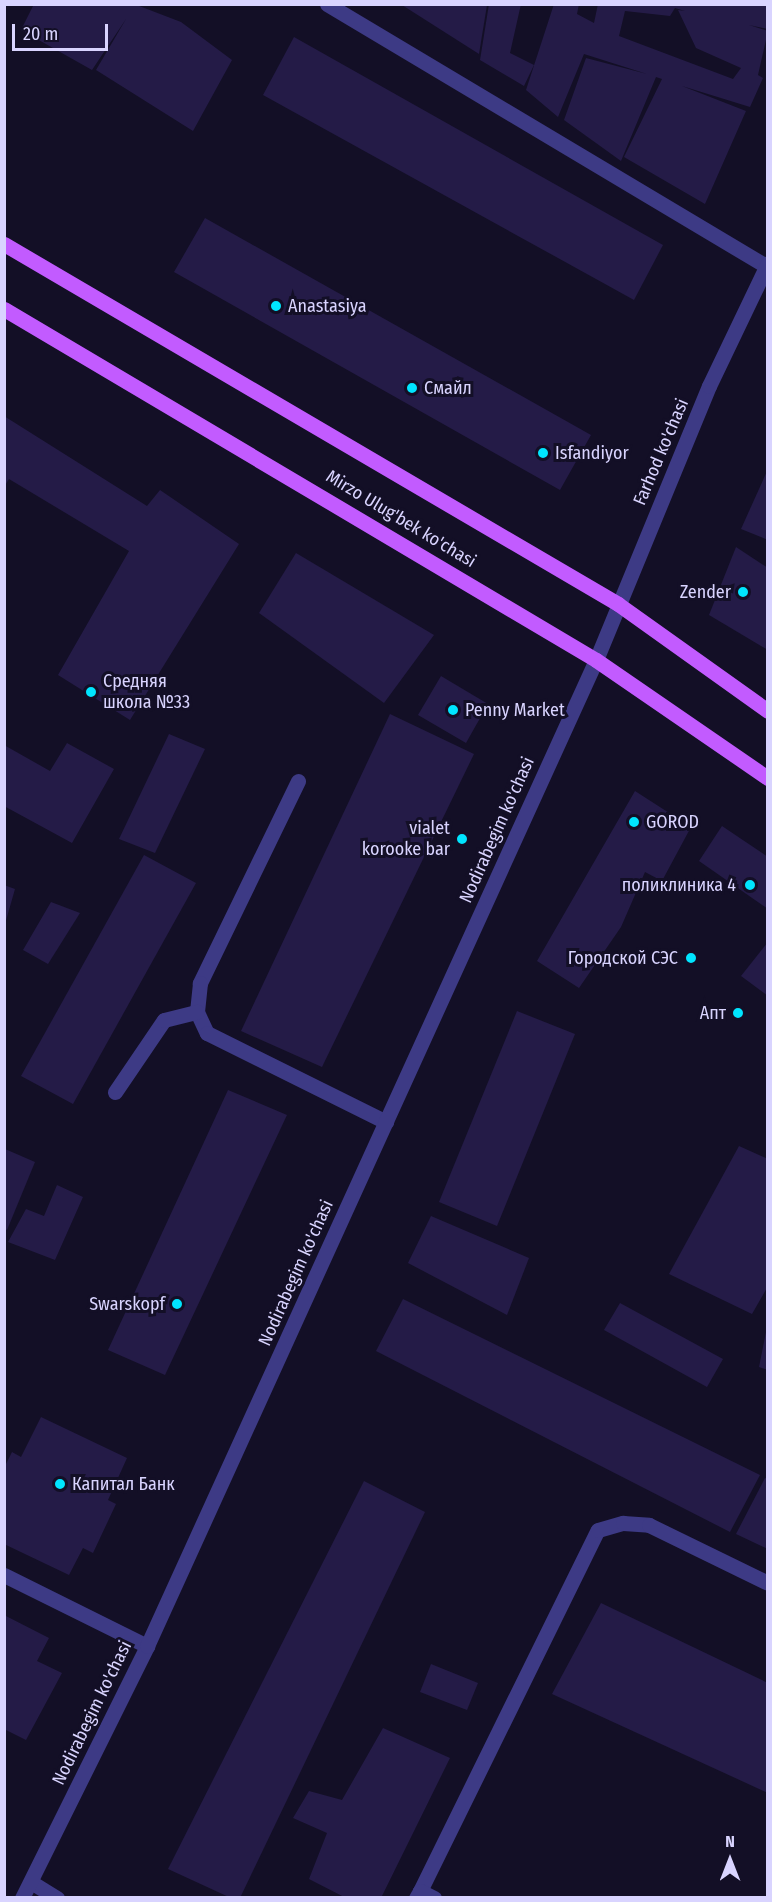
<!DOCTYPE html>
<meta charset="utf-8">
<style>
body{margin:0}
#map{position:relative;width:772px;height:1902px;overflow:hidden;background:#130f26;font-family:"Fira Sans Condensed",sans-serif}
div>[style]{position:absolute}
.building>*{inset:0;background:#241b47}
.minor>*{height:15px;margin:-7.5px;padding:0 7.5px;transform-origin:7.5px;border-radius:7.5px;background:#3d3a85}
.major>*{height:15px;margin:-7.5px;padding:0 7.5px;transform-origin:7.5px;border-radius:7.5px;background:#c25bff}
.dots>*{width:16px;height:16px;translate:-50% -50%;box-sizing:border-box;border:3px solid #130f26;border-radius:50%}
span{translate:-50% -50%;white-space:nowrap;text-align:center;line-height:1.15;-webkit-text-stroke:6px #130f26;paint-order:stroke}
.poi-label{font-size:18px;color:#d9d4ff}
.left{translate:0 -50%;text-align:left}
.right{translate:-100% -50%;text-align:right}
.street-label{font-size:18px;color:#d9d4ff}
.frame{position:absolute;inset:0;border:6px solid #d9d4ff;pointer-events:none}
.north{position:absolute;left:700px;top:1830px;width:60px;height:60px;-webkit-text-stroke:4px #130f26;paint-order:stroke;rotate:0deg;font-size:16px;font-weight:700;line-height:24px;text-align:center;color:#d9d4ff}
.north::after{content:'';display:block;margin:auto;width:21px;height:27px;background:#d9d4ff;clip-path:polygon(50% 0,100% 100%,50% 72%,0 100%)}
.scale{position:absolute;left:12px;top:24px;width:96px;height:27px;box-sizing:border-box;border:3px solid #d9d4ff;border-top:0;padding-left:8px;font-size:18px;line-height:21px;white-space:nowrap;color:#d9d4ff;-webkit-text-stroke:4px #130f26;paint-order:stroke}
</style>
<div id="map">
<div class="building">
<div style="clip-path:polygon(34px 4px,134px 4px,181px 22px,232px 60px,193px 131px,96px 70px,126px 19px,92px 70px,21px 30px)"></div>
<div style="clip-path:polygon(489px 4px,521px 4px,510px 53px,534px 65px,524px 86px,480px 60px)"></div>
<div style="clip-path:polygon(evenodd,554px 4px,579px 4px,577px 14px,594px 23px,598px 4px,768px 4px,768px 29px,749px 25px,768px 31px,758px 75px,763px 78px,750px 107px,682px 86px,746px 111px,705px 204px,624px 157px,662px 79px,656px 77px,621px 161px,564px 120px,586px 58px,647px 74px,584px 54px,558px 117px,526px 90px,554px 4px,675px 8px,685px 11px,678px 10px,696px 48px,741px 68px,733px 79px,619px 36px,625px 11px,670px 16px,675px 8px)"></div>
<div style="clip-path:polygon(402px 5px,487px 5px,479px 54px)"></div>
<div style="clip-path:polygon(294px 37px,663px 245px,634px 300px,263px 95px)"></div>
<div style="clip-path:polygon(205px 218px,591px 435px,560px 490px,174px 272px)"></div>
<div style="clip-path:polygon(4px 416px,147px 506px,160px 490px,239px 544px,130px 720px,58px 675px,129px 551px,9px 479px,4px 487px)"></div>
<div style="clip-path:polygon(768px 469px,768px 540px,741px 529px)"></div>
<div style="clip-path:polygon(736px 547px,768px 568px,768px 650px,709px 615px)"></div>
<div style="clip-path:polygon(296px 553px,434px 635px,384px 703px,259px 613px)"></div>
<div style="clip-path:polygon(441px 676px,488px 704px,466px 743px,418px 715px)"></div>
<div style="clip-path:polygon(390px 714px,474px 754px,322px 1067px,241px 1031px)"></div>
<div style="clip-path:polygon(169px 734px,205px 749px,155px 853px,119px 839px)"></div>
<div style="clip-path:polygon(67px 743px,114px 769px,72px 843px,4px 806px,4px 745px,50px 771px)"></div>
<div style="clip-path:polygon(635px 791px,691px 827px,662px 881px,645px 872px,621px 927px,579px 988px,537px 961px)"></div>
<div style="clip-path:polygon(722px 826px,768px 857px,768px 909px,699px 861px)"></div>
<div style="clip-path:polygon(144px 855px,196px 883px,73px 1104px,21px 1076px)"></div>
<div style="clip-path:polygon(4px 885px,15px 889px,5px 924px,4px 924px)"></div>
<div style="clip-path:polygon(51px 902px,80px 913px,48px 964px,23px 950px)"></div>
<div style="clip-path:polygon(768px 942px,768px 996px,741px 976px)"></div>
<div style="clip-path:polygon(517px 1011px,575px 1034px,497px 1226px,439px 1202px)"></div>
<div style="clip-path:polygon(228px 1090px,287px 1115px,165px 1375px,108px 1350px)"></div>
<div style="clip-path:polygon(739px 1146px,768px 1159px,768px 1286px,752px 1314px,669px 1274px)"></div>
<div style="clip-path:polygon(5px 1149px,35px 1162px,7px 1230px,5px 1229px)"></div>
<div style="clip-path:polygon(57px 1185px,83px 1197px,55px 1260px,8px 1242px,26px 1209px,44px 1216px)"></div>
<div style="clip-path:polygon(431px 1216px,529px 1258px,507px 1315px,408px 1263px)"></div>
<div style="clip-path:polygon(403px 1299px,760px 1475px,730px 1532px,376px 1351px)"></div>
<div style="clip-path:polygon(620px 1303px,723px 1359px,707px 1387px,604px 1330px)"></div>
<div style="clip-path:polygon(766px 1332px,768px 1332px,768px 1370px,759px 1367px)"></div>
<div style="clip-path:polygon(41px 1417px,127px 1458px,108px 1500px,116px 1504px,93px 1553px,83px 1548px,69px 1575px,4px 1544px,4px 1468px,12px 1452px,21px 1457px)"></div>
<div style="clip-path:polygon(765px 1478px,768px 1479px,768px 1549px,736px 1534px)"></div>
<div style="clip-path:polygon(364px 1481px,425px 1512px,240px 1898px,231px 1898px,168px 1869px)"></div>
<div style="clip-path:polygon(601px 1603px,768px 1683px,768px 1793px,552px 1694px)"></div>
<div style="clip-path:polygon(4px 1615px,49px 1638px,37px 1661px,62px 1673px,26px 1740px,4px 1729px)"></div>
<div style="clip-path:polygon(431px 1664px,478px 1683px,467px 1710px,420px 1692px)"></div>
<div style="clip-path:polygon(383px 1728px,450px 1758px,381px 1898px,346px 1898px,309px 1879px,327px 1833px,293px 1818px,309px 1791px,342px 1800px)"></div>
</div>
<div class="minor">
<div style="left:327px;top:4px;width:511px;rotate:30.83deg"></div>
<div style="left:298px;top:781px;width:225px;rotate:115.9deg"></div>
<div style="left:200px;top:983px;width:29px;rotate:96deg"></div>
<div style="left:197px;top:1012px;width:23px;rotate:65deg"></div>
<div style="left:207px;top:1033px;width:200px;rotate:26.4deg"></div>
<div style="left:115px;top:1092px;width:87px;rotate:-55.8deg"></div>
<div style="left:164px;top:1020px;width:34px;rotate:-14deg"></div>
<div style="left:4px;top:1575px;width:160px;rotate:26.4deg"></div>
<div style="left:31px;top:1882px;width:31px;rotate:32deg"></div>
<div style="left:420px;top:1891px;width:402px;rotate:-63.8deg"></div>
<div style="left:598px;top:1530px;width:26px;rotate:-16deg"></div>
<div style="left:623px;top:1523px;width:26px;rotate:4deg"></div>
<div style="left:649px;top:1525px;width:132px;rotate:26deg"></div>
<div style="left:22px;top:1898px;width:281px;rotate:-63.6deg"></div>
<div style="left:147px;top:1646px;width:1083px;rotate:-65.52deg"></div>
<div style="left:596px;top:660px;width:296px;rotate:-67.6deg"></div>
<div style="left:709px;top:386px;width:136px;rotate:-64.4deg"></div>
<div style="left:416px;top:1898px;width:8px;rotate:-60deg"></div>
<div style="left:420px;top:1891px;width:16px;rotate:27deg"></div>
</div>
<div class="major">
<div style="left:4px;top:244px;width:712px;rotate:30.38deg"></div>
<div style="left:618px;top:604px;width:184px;rotate:35.5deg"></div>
<div style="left:4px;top:309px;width:688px;rotate:30.66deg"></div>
<div style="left:596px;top:660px;width:209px;rotate:34.5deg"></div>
</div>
<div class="dots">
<div style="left:276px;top:306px;background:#00e5ff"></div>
<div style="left:412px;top:388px;background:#00e5ff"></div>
<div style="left:543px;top:453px;background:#00e5ff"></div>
<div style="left:743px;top:592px;background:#00e5ff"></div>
<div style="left:91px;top:692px;background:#00e5ff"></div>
<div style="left:453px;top:710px;background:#00e5ff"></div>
<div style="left:634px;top:822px;background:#00e5ff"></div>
<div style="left:462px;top:839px;background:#00e5ff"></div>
<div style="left:750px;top:885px;background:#00e5ff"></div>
<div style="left:691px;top:958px;background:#00e5ff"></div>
<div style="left:738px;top:1013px;background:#00e5ff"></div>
<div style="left:177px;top:1304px;background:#00e5ff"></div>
<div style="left:60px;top:1484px;background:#00e5ff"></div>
</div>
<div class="poi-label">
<span class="left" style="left:288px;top:306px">Anastasiya</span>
<span class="left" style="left:424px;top:388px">Смайл</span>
<span class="left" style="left:555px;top:453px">Isfandiyor</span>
<span class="right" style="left:731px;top:592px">Zender</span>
<span class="left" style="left:103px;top:692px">Средняя<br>школа №33</span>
<span class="left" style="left:465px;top:710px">Penny Market</span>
<span class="left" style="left:646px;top:822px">GOROD</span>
<span class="right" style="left:450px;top:839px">vialet<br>korooke bar</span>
<span class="right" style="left:736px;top:885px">поликлиника 4</span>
<span class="right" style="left:678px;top:958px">Городской СЭС</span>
<span class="right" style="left:726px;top:1013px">Апт</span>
<span class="right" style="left:165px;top:1304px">Swarskopf</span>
<span class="left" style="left:72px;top:1484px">Капитал Банк</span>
</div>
<div class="street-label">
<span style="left:661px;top:452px;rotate:-67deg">Farhod ko'chasi</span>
<span style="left:401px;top:519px;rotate:31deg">Mirzo Ulug'bek ko'chasi</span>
<span style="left:497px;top:830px;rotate:-66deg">Nodirabegim ko'chasi</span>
<span style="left:296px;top:1273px;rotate:-66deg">Nodirabegim ko'chasi</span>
<span style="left:92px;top:1713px;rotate:-64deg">Nodirabegim ko'chasi</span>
</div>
<div class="frame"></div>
<div class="north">N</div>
<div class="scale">20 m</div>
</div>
